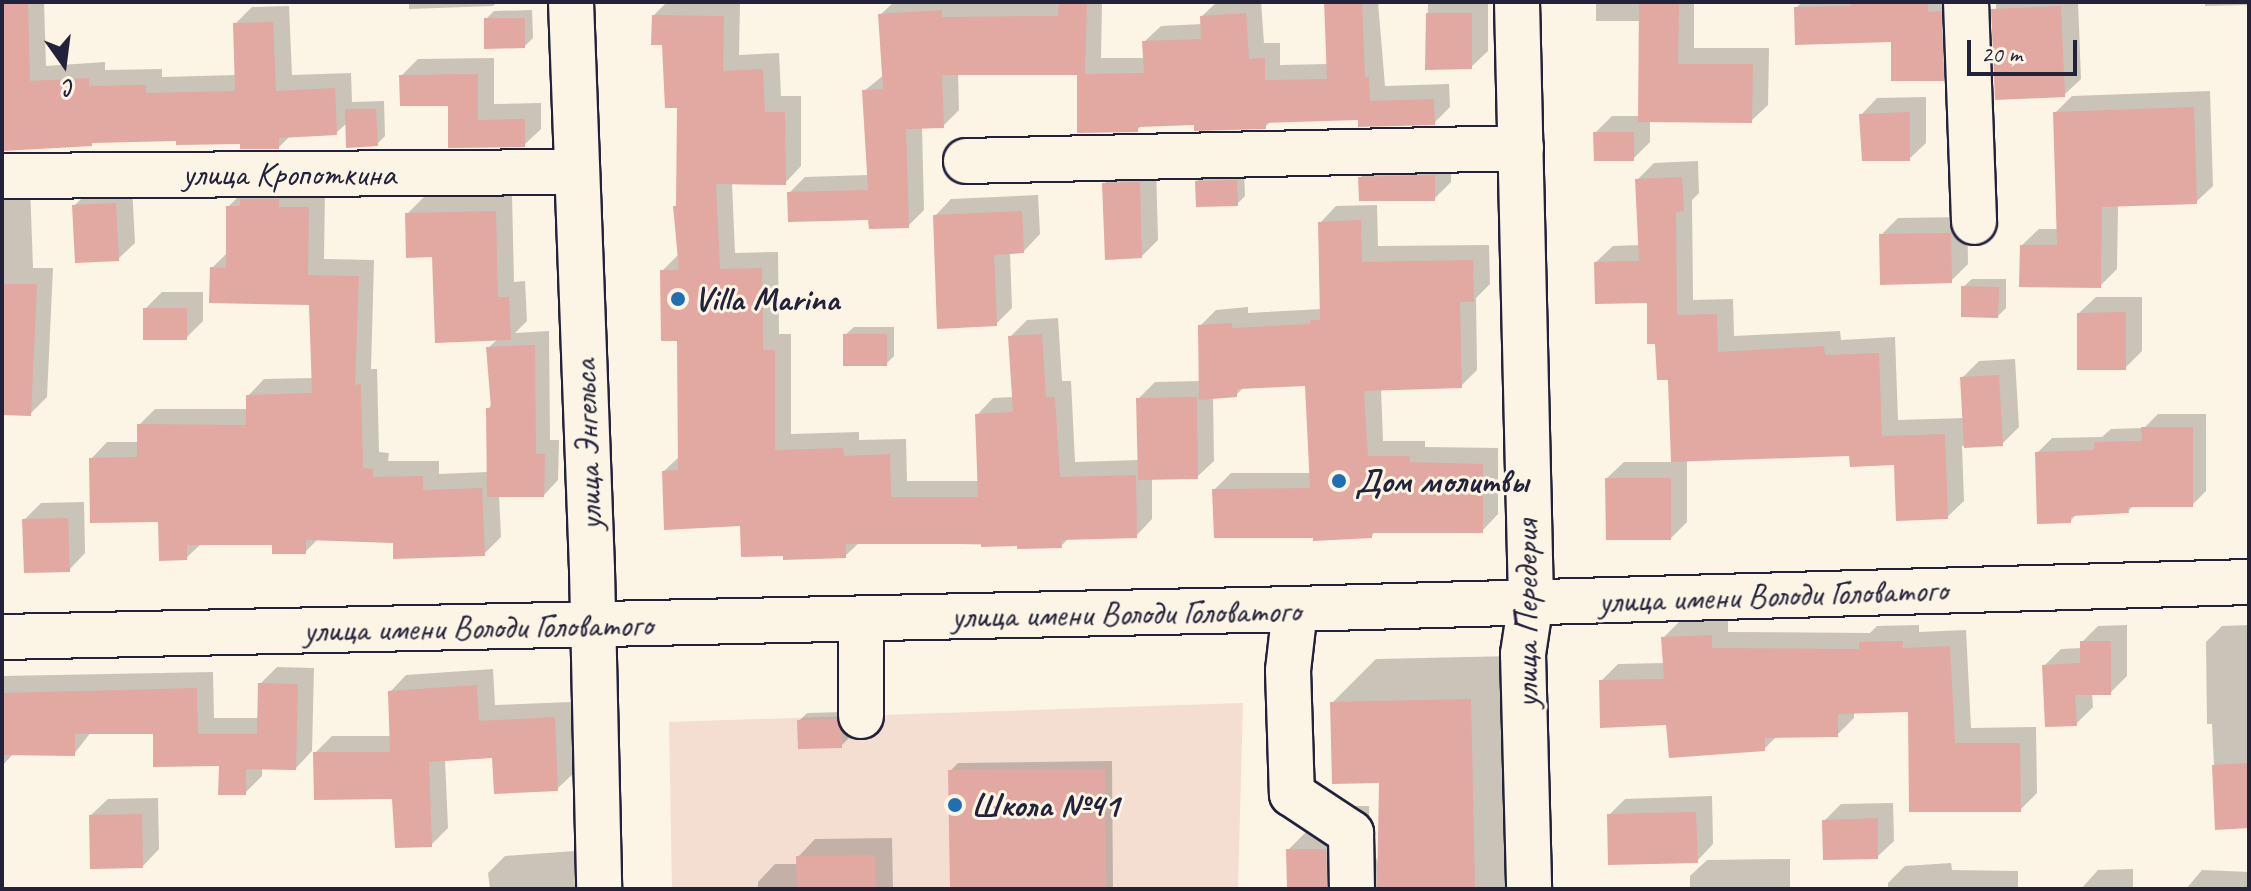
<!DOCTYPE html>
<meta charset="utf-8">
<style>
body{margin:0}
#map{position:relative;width:2251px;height:891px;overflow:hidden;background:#fcf5e5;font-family:Caveat,sans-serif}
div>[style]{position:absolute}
.built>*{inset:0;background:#f4ded1}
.shadow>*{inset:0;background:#0003}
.building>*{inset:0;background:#e2a8a2}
.roads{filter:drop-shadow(2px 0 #22223b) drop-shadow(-2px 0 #22223b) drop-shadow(0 2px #22223b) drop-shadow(0 -2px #22223b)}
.minor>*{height:44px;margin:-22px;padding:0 22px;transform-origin:22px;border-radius:22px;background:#fcf5e5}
.dots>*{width:22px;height:22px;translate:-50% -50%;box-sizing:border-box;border:4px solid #fcf5e5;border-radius:50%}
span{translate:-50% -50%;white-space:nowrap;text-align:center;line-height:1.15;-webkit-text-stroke:6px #fcf5e5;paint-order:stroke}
.street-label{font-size:34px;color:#22223b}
.poi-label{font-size:34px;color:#22223b;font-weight:700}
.left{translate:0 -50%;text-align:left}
.frame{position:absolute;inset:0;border:4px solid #22223b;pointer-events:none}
.north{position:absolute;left:24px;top:24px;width:80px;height:80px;-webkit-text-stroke:6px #fcf5e5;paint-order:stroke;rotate:166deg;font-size:22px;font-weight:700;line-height:32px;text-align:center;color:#22223b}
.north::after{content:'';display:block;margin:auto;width:28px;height:36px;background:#22223b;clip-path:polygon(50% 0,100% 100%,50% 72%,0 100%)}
.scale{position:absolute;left:1967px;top:40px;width:110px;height:36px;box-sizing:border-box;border:4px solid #22223b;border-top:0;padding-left:10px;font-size:24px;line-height:28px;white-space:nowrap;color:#22223b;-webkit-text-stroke:6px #fcf5e5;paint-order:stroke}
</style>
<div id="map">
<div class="built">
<div style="clip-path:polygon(1243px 703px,1238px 889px,672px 889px,669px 722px)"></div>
</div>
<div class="shadow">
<div style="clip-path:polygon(2px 2px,44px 2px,46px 66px,105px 62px,105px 70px,162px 69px,162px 77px,237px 75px,235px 24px,252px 7px,289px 6px,292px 75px,351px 73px,352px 102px,384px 101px,385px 136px,377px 144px,347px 123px,336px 133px,290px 136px,279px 147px,178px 139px,95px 141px,2px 149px)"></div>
<div style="clip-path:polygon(409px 2px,497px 2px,493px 6px,409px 9px)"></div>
<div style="clip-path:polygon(667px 2px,740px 2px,739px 55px,779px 53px,781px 96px,801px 96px,801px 166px,785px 183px,732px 183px,735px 253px,778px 252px,779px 334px,791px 334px,791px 434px,859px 432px,859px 440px,906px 439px,907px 481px,980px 481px,977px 415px,993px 398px,1014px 397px,1010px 337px,1027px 320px,1058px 318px,1062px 381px,1071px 381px,1075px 462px,1139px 460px,1138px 399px,1155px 382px,1201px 381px,1200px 326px,1216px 310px,1248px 307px,1248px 313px,1322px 309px,1320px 223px,1336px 206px,1377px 205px,1378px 246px,1489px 245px,1490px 284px,1476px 298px,1477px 370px,1461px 386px,1381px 388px,1383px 441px,1425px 441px,1425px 447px,1498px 448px,1498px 514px,1482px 531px,1376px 531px,1371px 536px,1315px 536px,1214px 490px,1231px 473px,1312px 473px,1307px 384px,1244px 387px,1236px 395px,1213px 397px,1214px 461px,1197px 477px,1152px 478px,1152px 519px,1136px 536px,1070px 537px,1061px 546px,860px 542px,845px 556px,785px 554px,664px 471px,680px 456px,679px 339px,662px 271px,680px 253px,675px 207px,678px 203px,679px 105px,654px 15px)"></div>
<div style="clip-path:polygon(894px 2px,1102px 2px,1101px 58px,1145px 58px,1144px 42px,1161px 26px,1203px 24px,1202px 16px,1217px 2px,1261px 2px,1264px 43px,1280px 43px,1280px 65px,1328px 64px,1326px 2px,1378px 2px,1385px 86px,1449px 84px,1450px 107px,1434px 123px,1360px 118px,1271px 121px,1265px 127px,1196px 123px,1142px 125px,1137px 130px,1079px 73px,958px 73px,959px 110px,943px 126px,922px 127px,924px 210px,908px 226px,789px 193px,805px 177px,869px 175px,864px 91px,884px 75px,880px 15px)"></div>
<div style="clip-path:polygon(1428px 2px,1488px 2px,1488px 51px,1471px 67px,1427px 68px)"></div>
<div style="clip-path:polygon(1596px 2px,1694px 2px,1694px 48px,1769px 48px,1768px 105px,1751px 121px,1650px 120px,1650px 142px,1633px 159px,1595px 133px,1612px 116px,1640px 116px,1641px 21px,1596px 21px)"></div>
<div style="clip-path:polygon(1802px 2px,1958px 2px,1960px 63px,1943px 79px,1893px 40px,1796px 8px)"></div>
<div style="clip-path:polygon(1996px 2px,2078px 2px,2081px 79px,2064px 95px,1997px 98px)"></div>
<div style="clip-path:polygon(2205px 2px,2249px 2px,2249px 5px,2205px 6px)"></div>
<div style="clip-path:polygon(532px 10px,533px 38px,525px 46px,486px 19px,494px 11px)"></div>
<div style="clip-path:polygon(494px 58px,494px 104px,541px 103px,541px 129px,524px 145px,450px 146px,450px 104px,401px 76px,418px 59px)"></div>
<div style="clip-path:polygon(2210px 91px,2213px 186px,2196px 202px,2118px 205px,2117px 269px,2100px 286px,2022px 245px,2039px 229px,2059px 229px,2055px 113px,2072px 96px)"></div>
<div style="clip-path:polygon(1926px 97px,1926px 143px,1909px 159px,1861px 115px,1877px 98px)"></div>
<div style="clip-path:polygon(1451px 159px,1451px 182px,1434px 199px,1360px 178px,1377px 161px)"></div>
<div style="clip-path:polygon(1698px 161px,1699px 193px,1692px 200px,1693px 300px,1733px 299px,1734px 336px,1840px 331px,1841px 340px,1895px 337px,1898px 420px,1965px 418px,1962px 378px,1979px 361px,2015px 359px,2019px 427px,2002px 444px,1962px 446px,1964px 501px,1947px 517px,1896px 463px,1851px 454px,1687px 459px,1687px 522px,1671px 538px,1607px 478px,1624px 462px,1673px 462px,1670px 378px,1657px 342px,1649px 301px,1596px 262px,1613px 246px,1640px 245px,1637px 180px,1654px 163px)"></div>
<div style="clip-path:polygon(1156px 166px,1158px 240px,1142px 256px,1104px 184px,1121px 167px)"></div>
<div style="clip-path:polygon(1244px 172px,1245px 196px,1237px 204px,1197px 181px,1205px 173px)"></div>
<div style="clip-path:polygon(2px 182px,30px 185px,33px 268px,53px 268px,47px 397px,30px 414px,2px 413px)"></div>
<div style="clip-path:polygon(132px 187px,135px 243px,118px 259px,74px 206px,91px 189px)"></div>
<div style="clip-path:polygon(245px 190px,325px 191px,324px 259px,374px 260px,371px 369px,377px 369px,379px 452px,389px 453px,388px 461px,439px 461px,439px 474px,488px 472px,488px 409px,493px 403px,488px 348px,498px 339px,434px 255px,407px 214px,424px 197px,512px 195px,514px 282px,525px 281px,527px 321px,515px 333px,549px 331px,550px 440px,559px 440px,558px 480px,544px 495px,499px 495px,501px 537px,484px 554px,394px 541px,319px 538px,305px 552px,274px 543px,202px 543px,186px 558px,160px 520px,91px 459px,107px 442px,139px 442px,139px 425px,155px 409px,248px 409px,248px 396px,264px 379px,314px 378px,311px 303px,212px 268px,228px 252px,228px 207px)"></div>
<div style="clip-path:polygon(1038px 195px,1040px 234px,1024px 251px,1010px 252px,1012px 308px,996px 324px,935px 216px,951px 199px)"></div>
<div style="clip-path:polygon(1967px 217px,1968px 264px,1951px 281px,1881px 235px,1898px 218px)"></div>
<div style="clip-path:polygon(1972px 279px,2006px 279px,2006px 308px,1998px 316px,1963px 287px)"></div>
<div style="clip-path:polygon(162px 292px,203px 292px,203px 321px,186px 338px,145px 309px)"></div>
<div style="clip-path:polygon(2096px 297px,2142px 297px,2142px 351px,2125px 368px,2079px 313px)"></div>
<div style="clip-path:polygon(854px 327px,894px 327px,894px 356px,886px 364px,845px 335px)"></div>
<div style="clip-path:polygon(2158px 414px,2206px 414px,2206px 491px,2192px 505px,2134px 505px,2128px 511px,2078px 513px,2070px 521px,2037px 453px,2052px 438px,2102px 437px,2111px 429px,2144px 428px)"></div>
<div style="clip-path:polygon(84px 502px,85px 553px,69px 570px,24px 520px,41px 503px)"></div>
<div style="clip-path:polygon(1728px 619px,1728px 632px,1870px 633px,1877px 626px,1919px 625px,1919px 632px,1966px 630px,1971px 728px,2036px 727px,2037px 793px,2020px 810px,1910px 710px,1854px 711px,1854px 718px,1837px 735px,1777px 736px,1764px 749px,1668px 723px,1601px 681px,1618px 664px,1665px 663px,1663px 638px,1680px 621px)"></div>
<div style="clip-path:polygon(2127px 625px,2127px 676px,2110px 693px,2092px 693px,2093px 707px,2076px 724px,2044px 666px,2061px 649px,2082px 648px,2082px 642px,2098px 626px)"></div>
<div style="clip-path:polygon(2249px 625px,2249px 826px,2217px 828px,2212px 724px,2207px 724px,2206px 642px,2222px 626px)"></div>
<div style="clip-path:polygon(1514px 656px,1518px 889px,1289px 889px,1288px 850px,1332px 806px,1369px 806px,1370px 846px,1379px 864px,1381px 781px,1332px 703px,1376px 659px)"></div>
<div style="clip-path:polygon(277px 667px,314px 668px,312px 751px,296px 768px,262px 767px,262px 776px,245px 793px,221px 764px,155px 732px,91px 732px,74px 754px,14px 753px,2px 766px,2px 676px,213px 672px,214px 718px,260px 718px,260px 684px)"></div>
<div style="clip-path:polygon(493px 669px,495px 705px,571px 702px,574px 773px,557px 789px,494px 756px,445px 759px,448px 828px,431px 845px,394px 797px,315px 753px,332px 736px,392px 736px,390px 692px,406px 675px)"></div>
<div style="clip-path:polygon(845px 712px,849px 738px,841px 746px,799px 721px,807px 713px)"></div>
<div style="clip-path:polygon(1112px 761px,1113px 889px,952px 889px,950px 771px,958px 763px)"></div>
<div style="clip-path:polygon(1712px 796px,1713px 844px,1697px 861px,1609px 815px,1625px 799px)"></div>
<div style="clip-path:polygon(158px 798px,159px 849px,143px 866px,91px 815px,108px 799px)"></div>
<div style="clip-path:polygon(1893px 803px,1894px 841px,1877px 857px,1824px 821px,1841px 804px)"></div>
<div style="clip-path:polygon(892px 838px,893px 889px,758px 889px,758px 882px,775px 864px,798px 864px,798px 857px,815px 839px)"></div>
<div style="clip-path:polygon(575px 851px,575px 889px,490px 889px,488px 873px,505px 856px)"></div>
<div style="clip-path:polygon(1790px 859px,1790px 889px,1690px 889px,1690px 876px,1707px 860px)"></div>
<div style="clip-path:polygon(1951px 863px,1952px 870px,2018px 871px,2018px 889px,1888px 889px,1888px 883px,1905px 866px)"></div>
<div style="clip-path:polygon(2133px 869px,2133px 889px,2081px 889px,2098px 870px)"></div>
<div style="clip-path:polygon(2202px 870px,2249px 872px,2249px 889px,2186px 889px)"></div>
</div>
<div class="building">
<div style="clip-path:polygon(2px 2px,28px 2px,30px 81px,89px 78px,89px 86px,146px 85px,146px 93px,235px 91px,233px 23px,273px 22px,276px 91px,335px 88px,337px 135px,279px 138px,279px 149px,240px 149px,240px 144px,176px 145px,176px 141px,92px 143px,92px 146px,2px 151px)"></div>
<div style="clip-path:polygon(1059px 2px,1087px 2px,1085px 74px,1144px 73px,1142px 41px,1201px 39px,1200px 16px,1246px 13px,1249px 59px,1265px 58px,1265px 80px,1327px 79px,1324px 2px,1362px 2px,1365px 77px,1369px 77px,1370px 101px,1434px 99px,1435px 125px,1358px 127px,1358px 120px,1266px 123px,1266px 129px,1194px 131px,1194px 125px,1138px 127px,1138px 132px,1077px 133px,1077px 75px,942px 75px,944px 128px,906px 129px,909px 228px,869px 229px,868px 220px,788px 222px,787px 192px,868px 190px,862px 90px,883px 89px,878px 14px,942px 10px,942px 17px,1058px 16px)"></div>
<div style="clip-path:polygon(1639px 2px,1679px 2px,1678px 64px,1753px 64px,1752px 123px,1638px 122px)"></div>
<div style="clip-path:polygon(1851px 2px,1928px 2px,1928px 12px,1941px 11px,1944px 81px,1891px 81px,1891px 42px,1795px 45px,1794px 7px,1851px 6px)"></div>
<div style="clip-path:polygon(2061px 6px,2065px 97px,1995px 100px,1991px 9px)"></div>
<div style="clip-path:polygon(1426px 13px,1472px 13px,1472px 69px,1425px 70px)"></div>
<div style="clip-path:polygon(652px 15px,724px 16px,723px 71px,763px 69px,765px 112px,785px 112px,786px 185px,716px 184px,720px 269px,762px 268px,763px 350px,775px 350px,775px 450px,843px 448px,844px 456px,890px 454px,891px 497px,978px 497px,975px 414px,1013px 412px,1008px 336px,1042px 334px,1046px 397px,1055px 397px,1060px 477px,1136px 475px,1137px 538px,1061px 540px,1062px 548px,1017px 549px,1017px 546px,981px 547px,981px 544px,846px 544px,846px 558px,783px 560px,783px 556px,741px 557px,740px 526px,664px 530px,662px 471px,678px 470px,677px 341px,661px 341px,660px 270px,679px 270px,673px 206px,676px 206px,677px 108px,665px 108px,662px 45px,651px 45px)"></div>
<div style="clip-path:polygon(484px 18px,525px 18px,525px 48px,484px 49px)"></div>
<div style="clip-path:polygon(478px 74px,478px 120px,525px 119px,525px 147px,448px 148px,448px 106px,400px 106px,399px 75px)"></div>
<div style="clip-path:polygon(2194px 107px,2197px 204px,2102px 207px,2101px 288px,2019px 287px,2020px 245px,2057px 245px,2053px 112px)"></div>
<div style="clip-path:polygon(345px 109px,376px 109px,378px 146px,346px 148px)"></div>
<div style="clip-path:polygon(1910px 112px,1910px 161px,1862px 161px,1859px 114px)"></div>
<div style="clip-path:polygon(1593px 132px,1634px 132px,1634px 161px,1594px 161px)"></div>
<div style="clip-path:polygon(1435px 175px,1435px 201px,1359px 201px,1358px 177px)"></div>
<div style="clip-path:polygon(1682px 177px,1684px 211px,1676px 212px,1677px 315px,1717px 314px,1718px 352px,1824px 346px,1825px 355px,1879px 353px,1882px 436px,1945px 434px,1948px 519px,1896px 521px,1894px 465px,1850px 467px,1849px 456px,1671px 462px,1668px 380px,1657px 380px,1655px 344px,1647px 344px,1647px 303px,1595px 304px,1594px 262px,1639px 261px,1635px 179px)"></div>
<div style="clip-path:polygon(1237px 180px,1238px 206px,1196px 207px,1195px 181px)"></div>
<div style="clip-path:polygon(1140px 182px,1142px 258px,1105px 260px,1102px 183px)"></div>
<div style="clip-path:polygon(240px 199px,279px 199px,279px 207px,309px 207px,308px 275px,359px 276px,355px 385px,361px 384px,363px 468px,373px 469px,373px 477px,423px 476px,423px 490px,482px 488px,485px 556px,393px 559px,393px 543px,306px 540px,306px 554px,272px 554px,272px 545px,187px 545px,187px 560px,159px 561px,158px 522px,90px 523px,89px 458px,137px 457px,137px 424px,246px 425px,246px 395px,312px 393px,309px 305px,209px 303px,210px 267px,226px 268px,226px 206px,240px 206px)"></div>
<div style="clip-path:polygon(116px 203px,119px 261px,75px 263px,72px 205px)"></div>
<div style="clip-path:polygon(496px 211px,498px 297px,509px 297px,511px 340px,435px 343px,432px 257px,406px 258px,405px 213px)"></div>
<div style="clip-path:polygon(1022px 211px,1024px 253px,994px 255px,997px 326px,937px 329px,933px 215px)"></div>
<div style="clip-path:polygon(1361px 220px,1362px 262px,1473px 260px,1474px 302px,1460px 302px,1462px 388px,1364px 391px,1368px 456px,1410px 456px,1410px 462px,1483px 464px,1483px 533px,1372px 533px,1372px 538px,1313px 541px,1313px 538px,1214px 538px,1212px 489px,1310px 488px,1305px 386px,1237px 389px,1237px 397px,1199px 400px,1198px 325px,1232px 323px,1232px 328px,1310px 324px,1310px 320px,1320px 320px,1318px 222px)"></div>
<div style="clip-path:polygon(1951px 233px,1952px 283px,1880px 285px,1879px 234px)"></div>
<div style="clip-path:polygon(2px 284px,37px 284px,31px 416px,2px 415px)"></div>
<div style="clip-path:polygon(1961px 286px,1999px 287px,1998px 318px,1961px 317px)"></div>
<div style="clip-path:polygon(143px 308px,187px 308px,187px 340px,143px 340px)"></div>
<div style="clip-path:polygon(2126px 312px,2126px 370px,2077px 370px,2077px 313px)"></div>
<div style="clip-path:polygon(843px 334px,887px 334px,887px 366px,843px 366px)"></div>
<div style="clip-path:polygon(535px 345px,536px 454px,545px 454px,544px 497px,487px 497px,486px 408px,491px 408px,486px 347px)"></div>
<div style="clip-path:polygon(1999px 375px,2003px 446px,1964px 448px,1960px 377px)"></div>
<div style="clip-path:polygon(1197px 397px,1198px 479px,1138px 480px,1136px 398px)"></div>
<div style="clip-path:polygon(2141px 427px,2193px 427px,2193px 507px,2128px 507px,2129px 513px,2071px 516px,2071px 523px,2037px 524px,2035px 452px,2094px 450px,2094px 442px,2142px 441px)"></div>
<div style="clip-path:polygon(1605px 478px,1671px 478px,1671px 540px,1606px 540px)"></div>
<div style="clip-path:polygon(68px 518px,70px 572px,24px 573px,22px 519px)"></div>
<div style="clip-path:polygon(1712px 635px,1712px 648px,1859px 649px,1859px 642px,1903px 641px,1903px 648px,1950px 646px,1955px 743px,2020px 743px,2021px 812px,1909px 812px,1908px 712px,1838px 714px,1838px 737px,1765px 738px,1765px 751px,1669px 758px,1666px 725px,1600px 728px,1599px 680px,1664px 679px,1661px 637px)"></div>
<div style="clip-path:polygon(2080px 641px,2111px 641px,2111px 695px,2075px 695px,2077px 726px,2045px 727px,2042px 665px,2080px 663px)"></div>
<div style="clip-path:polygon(258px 683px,298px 684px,296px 770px,246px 769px,246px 795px,218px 795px,219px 766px,153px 767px,153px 734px,75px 734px,75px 756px,2px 755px,2px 693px,197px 688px,198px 734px,257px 734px)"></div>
<div style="clip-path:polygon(477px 685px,479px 721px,555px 717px,558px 791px,494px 794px,492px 758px,429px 762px,432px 847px,395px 848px,392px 799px,314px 800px,313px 752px,390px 752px,388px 691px)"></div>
<div style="clip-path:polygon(1471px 699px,1475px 889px,1377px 889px,1379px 783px,1332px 784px,1330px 702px)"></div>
<div style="clip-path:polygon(837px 719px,842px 731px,842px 748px,798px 749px,797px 720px)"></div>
<div style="clip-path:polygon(2249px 763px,2249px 828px,2215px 830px,2212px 765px)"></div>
<div style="clip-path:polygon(1105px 769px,1106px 889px,950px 889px,948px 770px)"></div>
<div style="clip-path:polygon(1696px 812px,1698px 863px,1608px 865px,1607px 814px)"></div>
<div style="clip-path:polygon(142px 814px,143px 868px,90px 869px,89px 815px)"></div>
<div style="clip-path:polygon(1878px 818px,1878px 859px,1823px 860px,1822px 820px)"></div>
<div style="clip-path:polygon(1286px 849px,1326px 849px,1327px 889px,1287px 889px)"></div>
<div style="clip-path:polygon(875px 855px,876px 889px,797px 889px,796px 856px)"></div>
</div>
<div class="roads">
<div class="minor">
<div style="left:571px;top:2px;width:568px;rotate:87.88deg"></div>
<div style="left:592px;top:570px;width:319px;rotate:88.7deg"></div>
<div style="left:1517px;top:2px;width:599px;rotate:88.66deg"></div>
<div style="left:1531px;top:601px;width:54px;rotate:98.6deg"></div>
<div style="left:1523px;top:654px;width:235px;rotate:88.5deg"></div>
<div style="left:1966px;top:2px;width:220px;rotate:87.9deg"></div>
<div style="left:966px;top:161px;width:555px;rotate:-1.34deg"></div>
<div style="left:2px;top:176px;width:575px;rotate:-0.4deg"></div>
<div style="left:1295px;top:609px;width:61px;rotate:96.5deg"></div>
<div style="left:1288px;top:670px;width:124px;rotate:88.2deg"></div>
<div style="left:1292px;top:794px;width:71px;rotate:33.5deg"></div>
<div style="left:1351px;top:833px;width:56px;rotate:89deg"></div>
<div style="left:2px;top:637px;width:1293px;rotate:-1.24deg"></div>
<div style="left:1295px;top:609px;width:954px;rotate:-1.62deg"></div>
<div style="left:861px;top:716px;width:97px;rotate:-90deg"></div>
</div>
</div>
<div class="dots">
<div style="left:678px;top:299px;background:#1f6fb2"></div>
<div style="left:1339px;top:481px;background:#1f6fb2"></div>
<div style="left:955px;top:805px;background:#1f6fb2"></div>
</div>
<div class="street-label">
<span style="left:289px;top:174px">улица Кропоткина</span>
<span style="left:587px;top:445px;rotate:-92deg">улица Энгельса</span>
<span style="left:1773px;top:595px;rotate:-2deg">улица имени Володи Головатого</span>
<span style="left:1126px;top:613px;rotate:-1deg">улица имени Володи Головатого</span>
<span style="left:1526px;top:614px;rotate:-90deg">улица Передерия</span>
<span style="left:478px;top:627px;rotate:-1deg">улица имени Володи Головатого</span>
</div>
<div class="poi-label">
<span class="left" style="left:694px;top:299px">Villa Marina</span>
<span class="left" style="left:1355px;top:481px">Дом молитвы</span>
<span class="left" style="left:971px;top:805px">Школа №41</span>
</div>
<div class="frame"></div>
<div class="north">С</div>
<div class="scale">20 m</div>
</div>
